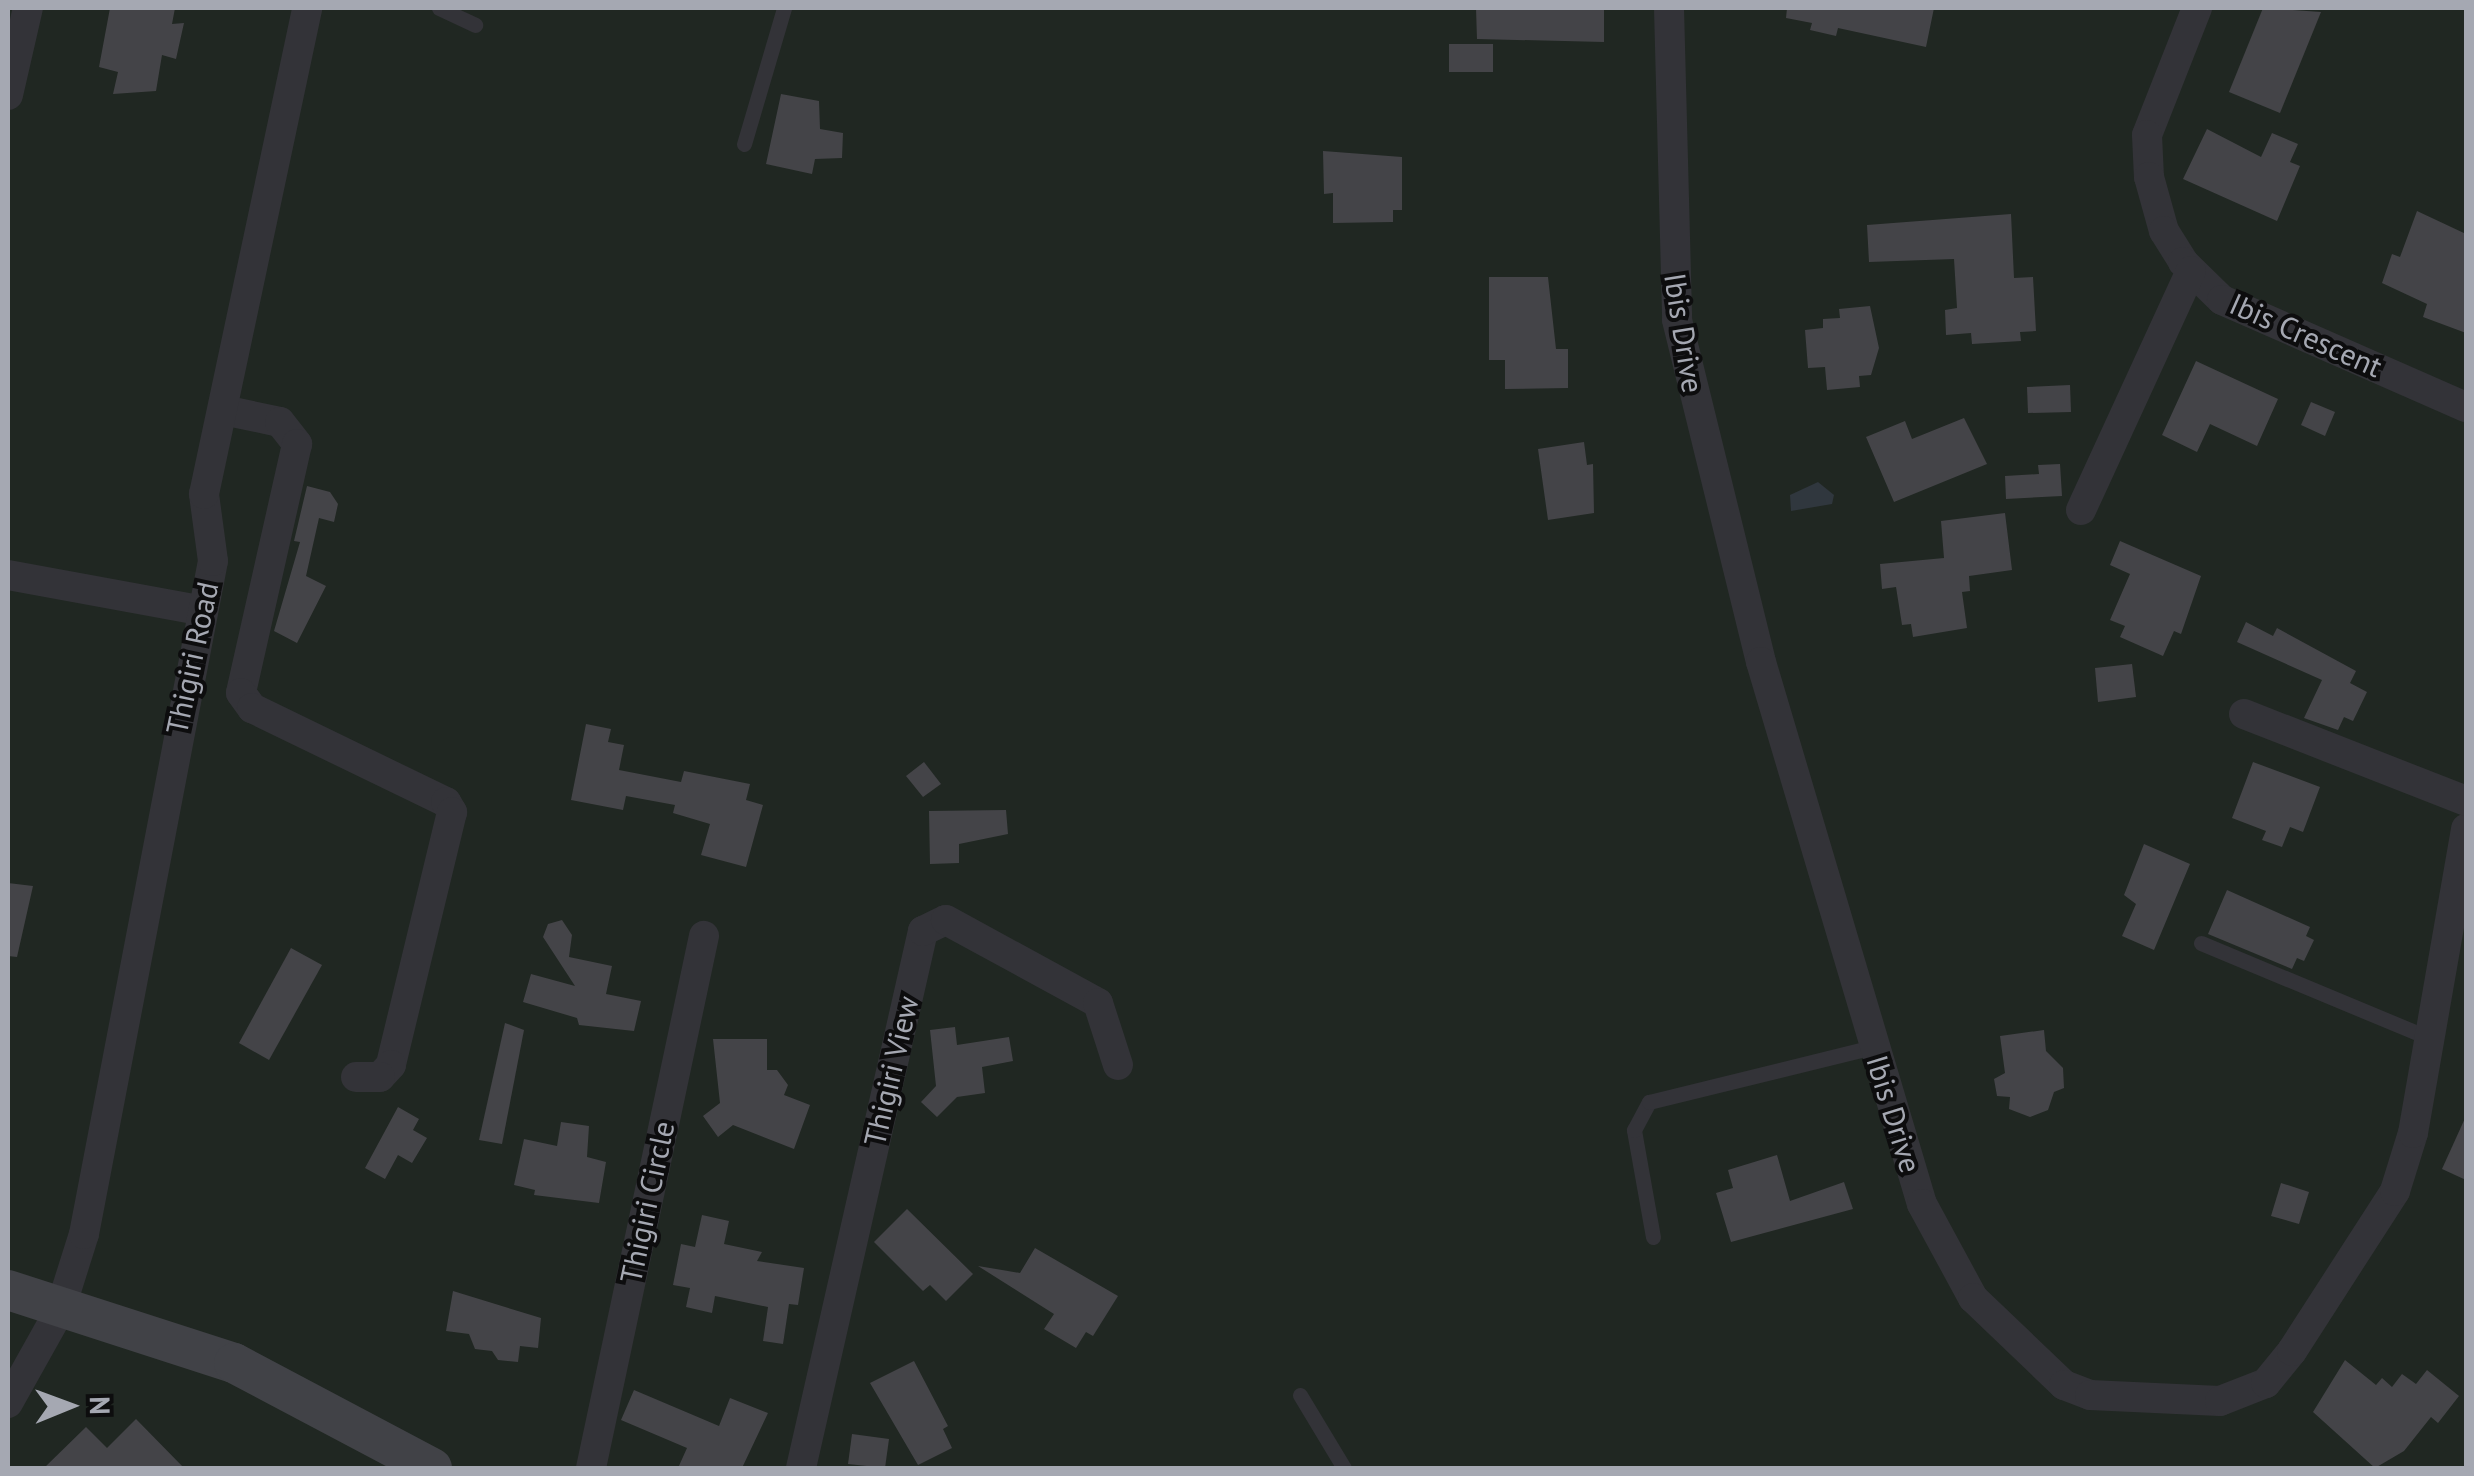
<!DOCTYPE html>
<style>
body{margin:0}
#map{position:relative;width:2474px;height:1476px;overflow:hidden;background:#121213;font-family:"PT Sans",sans-serif}
div>[style]{position:absolute}
.green>*{inset:0;background:#202722}
.water>*{inset:0;background:#30373e}
.building>*{inset:0;background:#444448}
.lane>*{height:15px;margin:-7.5px;padding:0 7.5px;transform-origin:7.5px;border-radius:7.5px;background:#333338}
.street>*{height:30px;margin:-15px;padding:0 15px;transform-origin:15px;border-radius:15px;background:#333338}
.secondary>*{height:40px;margin:-20px;padding:0 20px;transform-origin:20px;border-radius:20px;background:#414247}
span{translate:-50% -50%;white-space:nowrap;text-align:center;line-height:1.15;-webkit-text-stroke:8px #0d0d0e;paint-order:stroke}
.street-label{font-size:30px;color:#a5a8b2}
.frame{position:absolute;inset:0;border:10px solid #a5a8b2;pointer-events:none}
.north{position:absolute;left:20px;top:1356px;width:100px;height:100px;-webkit-text-stroke:8px #0d0d0e;paint-order:stroke;rotate:89deg;font-size:28px;font-weight:700;line-height:40px;text-align:center;color:#a5a8b2}
.north::after{content:'';display:block;margin:auto;width:35px;height:45px;background:#a5a8b2;clip-path:polygon(50% 0,100% 100%,50% 72%,0 100%)}
</style>
<div id="map">
<div class="green">
<div style="clip-path:polygon(8px 8px,2466px 8px,2466px 1468px,8px 1468px)"></div>
</div>
<div class="water">
<div style="clip-path:polygon(1818px 482px,1834px 495px,1832px 504px,1791px 511px,1790px 495px)"></div>
</div>
<div class="building">
<div style="clip-path:polygon(110px 8px,175px 8px,172px 24px,184px 23px,176px 59px,162px 55px,156px 91px,113px 94px,118px 72px,99px 67px)"></div>
<div style="clip-path:polygon(1476px 8px,1604px 8px,1604px 42px,1477px 39px)"></div>
<div style="clip-path:polygon(1787px 8px,1934px 8px,1926px 47px,1838px 28px,1836px 36px,1810px 30px,1812px 23px,1786px 18px)"></div>
<div style="clip-path:polygon(2263px 8px,2321px 12px,2280px 113px,2229px 92px)"></div>
<div style="clip-path:polygon(1449px 44px,1493px 44px,1493px 72px,1449px 72px)"></div>
<div style="clip-path:polygon(781px 94px,819px 101px,820px 129px,843px 133px,842px 158px,815px 159px,812px 174px,766px 164px)"></div>
<div style="clip-path:polygon(2207px 129px,2261px 157px,2272px 133px,2298px 144px,2290px 162px,2300px 166px,2277px 221px,2183px 179px)"></div>
<div style="clip-path:polygon(1323px 151px,1402px 157px,1402px 210px,1393px 210px,1393px 222px,1333px 223px,1333px 193px,1324px 194px)"></div>
<div style="clip-path:polygon(2417px 211px,2466px 234px,2466px 333px,2423px 317px,2427px 304px,2382px 283px,2392px 254px,2400px 257px)"></div>
<div style="clip-path:polygon(2011px 214px,2014px 278px,2033px 277px,2036px 331px,2020px 332px,2021px 341px,1972px 344px,1971px 333px,1946px 335px,1945px 310px,1957px 308px,1954px 259px,1869px 262px,1867px 225px)"></div>
<div style="clip-path:polygon(1489px 277px,1548px 277px,1556px 349px,1568px 349px,1568px 388px,1505px 389px,1505px 360px,1489px 360px)"></div>
<div style="clip-path:polygon(1870px 306px,1879px 348px,1871px 375px,1859px 376px,1860px 387px,1827px 390px,1825px 367px,1808px 368px,1805px 330px,1823px 328px,1823px 319px,1840px 318px,1839px 309px)"></div>
<div style="clip-path:polygon(2196px 361px,2278px 399px,2257px 446px,2210px 424px,2197px 452px,2162px 435px)"></div>
<div style="clip-path:polygon(2070px 385px,2071px 412px,2028px 413px,2027px 387px)"></div>
<div style="clip-path:polygon(2311px 402px,2335px 412px,2325px 436px,2301px 425px)"></div>
<div style="clip-path:polygon(1964px 418px,1987px 464px,1894px 502px,1866px 437px,1905px 421px,1912px 439px)"></div>
<div style="clip-path:polygon(1584px 442px,1587px 465px,1593px 464px,1594px 513px,1548px 520px,1538px 449px)"></div>
<div style="clip-path:polygon(2060px 464px,2062px 496px,2006px 499px,2005px 476px,2039px 474px,2038px 465px)"></div>
<div style="clip-path:polygon(307px 486px,330px 492px,338px 504px,334px 522px,319px 518px,306px 576px,326px 586px,297px 643px,274px 631px,300px 542px,294px 541px)"></div>
<div style="clip-path:polygon(2005px 513px,2012px 570px,1969px 576px,1970px 591px,1962px 592px,1967px 628px,1913px 637px,1911px 624px,1902px 625px,1896px 587px,1882px 589px,1880px 564px,1944px 558px,1941px 521px)"></div>
<div style="clip-path:polygon(2120px 541px,2201px 576px,2181px 634px,2174px 631px,2163px 656px,2120px 637px,2125px 626px,2110px 620px,2130px 574px,2110px 565px)"></div>
<div style="clip-path:polygon(2246px 622px,2273px 636px,2277px 628px,2356px 671px,2350px 683px,2367px 692px,2353px 721px,2344px 717px,2338px 730px,2304px 718px,2322px 680px,2237px 642px)"></div>
<div style="clip-path:polygon(2132px 664px,2136px 697px,2098px 702px,2095px 668px)"></div>
<div style="clip-path:polygon(586px 724px,611px 729px,608px 742px,624px 745px,619px 770px,681px 782px,684px 771px,750px 784px,746px 800px,763px 805px,746px 867px,701px 855px,710px 824px,673px 813px,675px 805px,626px 796px,623px 810px,571px 800px)"></div>
<div style="clip-path:polygon(924px 762px,941px 784px,923px 797px,906px 776px)"></div>
<div style="clip-path:polygon(2253px 762px,2320px 787px,2303px 832px,2290px 827px,2282px 847px,2262px 840px,2266px 831px,2232px 818px)"></div>
<div style="clip-path:polygon(1006px 810px,1008px 834px,959px 844px,959px 863px,930px 864px,929px 811px)"></div>
<div style="clip-path:polygon(2144px 844px,2190px 864px,2154px 950px,2122px 936px,2136px 904px,2124px 895px)"></div>
<div style="clip-path:polygon(8px 883px,33px 886px,17px 957px,8px 956px)"></div>
<div style="clip-path:polygon(2227px 890px,2310px 927px,2306px 936px,2314px 940px,2304px 961px,2297px 958px,2292px 969px,2208px 934px)"></div>
<div style="clip-path:polygon(562px 920px,572px 935px,569px 957px,612px 966px,606px 994px,641px 1001px,634px 1031px,579px 1025px,577px 1018px,523px 1002px,531px 974px,575px 986px,543px 937px,548px 924px)"></div>
<div style="clip-path:polygon(291px 948px,322px 965px,269px 1060px,239px 1043px)"></div>
<div style="clip-path:polygon(505px 1023px,524px 1030px,502px 1144px,479px 1140px)"></div>
<div style="clip-path:polygon(955px 1027px,957px 1045px,1009px 1037px,1013px 1061px,982px 1067px,985px 1093px,957px 1097px,937px 1117px,921px 1102px,936px 1086px,930px 1030px)"></div>
<div style="clip-path:polygon(2044px 1030px,2046px 1051px,2063px 1068px,2064px 1088px,2054px 1092px,2048px 1110px,2030px 1117px,2009px 1109px,2010px 1097px,1997px 1096px,1994px 1079px,2005px 1073px,2000px 1036px)"></div>
<div style="clip-path:polygon(713px 1039px,767px 1039px,767px 1070px,777px 1070px,788px 1085px,784px 1095px,810px 1105px,794px 1149px,733px 1125px,718px 1137px,703px 1116px,720px 1103px)"></div>
<div style="clip-path:polygon(398px 1107px,419px 1119px,413px 1130px,427px 1138px,412px 1163px,398px 1155px,385px 1179px,365px 1168px)"></div>
<div style="clip-path:polygon(2466px 1116px,2466px 1180px,2442px 1169px)"></div>
<div style="clip-path:polygon(561px 1122px,589px 1126px,587px 1157px,606px 1162px,599px 1203px,534px 1195px,535px 1190px,514px 1185px,524px 1139px,557px 1146px)"></div>
<div style="clip-path:polygon(1777px 1155px,1790px 1201px,1844px 1182px,1853px 1209px,1731px 1242px,1716px 1193px,1733px 1188px,1728px 1170px)"></div>
<div style="clip-path:polygon(2281px 1183px,2309px 1192px,2299px 1224px,2271px 1216px)"></div>
<div style="clip-path:polygon(907px 1209px,973px 1274px,946px 1301px,930px 1285px,923px 1291px,874px 1242px)"></div>
<div style="clip-path:polygon(702px 1215px,729px 1221px,724px 1244px,762px 1252px,757px 1261px,804px 1268px,798px 1305px,789px 1304px,783px 1344px,763px 1341px,768px 1307px,715px 1296px,712px 1313px,686px 1307px,690px 1288px,673px 1285px,681px 1244px,695px 1247px)"></div>
<div style="clip-path:polygon(1035px 1248px,1118px 1296px,1093px 1336px,1086px 1332px,1076px 1348px,1044px 1329px,1054px 1314px,978px 1266px,1020px 1273px)"></div>
<div style="clip-path:polygon(453px 1291px,541px 1318px,538px 1348px,520px 1346px,518px 1362px,498px 1360px,492px 1351px,475px 1349px,469px 1334px,446px 1331px)"></div>
<div style="clip-path:polygon(2345px 1360px,2376px 1385px,2382px 1378px,2392px 1387px,2402px 1374px,2416px 1384px,2427px 1370px,2459px 1396px,2438px 1423px,2431px 1417px,2404px 1451px,2375px 1468px,2313px 1412px)"></div>
<div style="clip-path:polygon(914px 1361px,948px 1426px,943px 1429px,952px 1448px,918px 1465px,870px 1383px)"></div>
<div style="clip-path:polygon(634px 1390px,719px 1426px,730px 1398px,768px 1413px,742px 1468px,678px 1468px,687px 1448px,621px 1420px)"></div>
<div style="clip-path:polygon(136px 1419px,184px 1468px,44px 1468px,86px 1427px,107px 1448px)"></div>
<div style="clip-path:polygon(852px 1434px,889px 1439px,885px 1468px,848px 1464px)"></div>
</div>
<div class="lane">
<div style="left:439px;top:8px;width:40px;rotate:25deg"></div>
<div style="left:744px;top:144px;width:142px;rotate:-73.6deg"></div>
<div style="left:2201px;top:943px;width:247px;rotate:22.6deg"></div>
<div style="left:1653px;top:1237px;width:109px;rotate:-100.1deg"></div>
<div style="left:1634px;top:1130px;width:32px;rotate:-62deg"></div>
<div style="left:1649px;top:1102px;width:231px;rotate:-13.8deg"></div>
<div style="left:1300px;top:1395px;width:85px;rotate:58.9deg"></div>
</div>
<div class="street">
<div style="left:1669px;top:8px;width:312px;rotate:88.5deg"></div>
<div style="left:1677px;top:320px;width:352px;rotate:76.2deg"></div>
<div style="left:1761px;top:662px;width:565px;rotate:73.46deg"></div>
<div style="left:1922px;top:1204px;width:107px;rotate:61.5deg"></div>
<div style="left:1973px;top:1298px;width:126px;rotate:43.7deg"></div>
<div style="left:2064px;top:1385px;width:28px;rotate:21deg"></div>
<div style="left:2090px;top:1395px;width:130px;rotate:2.6deg"></div>
<div style="left:2220px;top:1401px;width:49px;rotate:-21.4deg"></div>
<div style="left:2266px;top:1383px;width:41px;rotate:-50.9deg"></div>
<div style="left:2292px;top:1351px;width:190px;rotate:-57.2deg"></div>
<div style="left:2395px;top:1191px;width:61px;rotate:-72.8deg"></div>
<div style="left:2413px;top:1133px;width:309px;rotate:-80.1deg"></div>
<div style="left:2197px;top:8px;width:136px;rotate:111.5deg"></div>
<div style="left:2147px;top:135px;width:42px;rotate:87.3deg"></div>
<div style="left:2149px;top:177px;width:56px;rotate:74.5deg"></div>
<div style="left:2164px;top:231px;width:36px;rotate:58deg"></div>
<div style="left:2183px;top:262px;width:54px;rotate:44.3deg"></div>
<div style="left:2222px;top:300px;width:266px;rotate:23.7deg"></div>
<div style="left:8px;top:95px;width:89px;rotate:-77.1deg"></div>
<div style="left:223px;top:410px;width:58px;rotate:11.9deg"></div>
<div style="left:280px;top:422px;width:28px;rotate:52deg"></div>
<div style="left:297px;top:444px;width:255px;rotate:102.7deg"></div>
<div style="left:241px;top:693px;width:19px;rotate:54deg"></div>
<div style="left:252px;top:708px;width:216px;rotate:25.9deg"></div>
<div style="left:446px;top:802px;width:12px;rotate:59deg"></div>
<div style="left:452px;top:812px;width:260px;rotate:103.6deg"></div>
<div style="left:391px;top:1065px;width:16px;rotate:133deg"></div>
<div style="left:380px;top:1077px;width:24px;rotate:180deg"></div>
<div style="left:2081px;top:510px;width:263px;rotate:-65.3deg"></div>
<div style="left:8px;top:575px;width:194px;rotate:10.4deg"></div>
<div style="left:2244px;top:714px;width:238px;rotate:21.4deg"></div>
<div style="left:8px;top:1403px;width:107px;rotate:-60.8deg"></div>
<div style="left:60px;top:1310px;width:80px;rotate:-72.5deg"></div>
<div style="left:84px;top:1234px;width:685px;rotate:-79.15deg"></div>
<div style="left:213px;top:561px;width:68px;rotate:-97.7deg"></div>
<div style="left:204px;top:494px;width:497px;rotate:-78deg"></div>
<div style="left:591px;top:1468px;width:544px;rotate:-78.01deg"></div>
<div style="left:801px;top:1468px;width:551px;rotate:-77.2deg"></div>
<div style="left:923px;top:931px;width:25px;rotate:-26deg"></div>
<div style="left:946px;top:920px;width:173px;rotate:28.6deg"></div>
<div style="left:1098px;top:1003px;width:65px;rotate:72.1deg"></div>
</div>
<div class="secondary">
<div style="left:8px;top:1290px;width:237px;rotate:17.9deg"></div>
<div style="left:234px;top:1363px;width:224px;rotate:27.9deg"></div>
</div>
<div class="street-label">
<span style="left:1684px;top:333px;rotate:81deg">Ibis Drive</span>
<span style="left:2306px;top:335px;rotate:24deg">Ibis Crescent</span>
<span style="left:192px;top:658px;rotate:-78deg">Thigiri Road</span>
<span style="left:891px;top:1071px;rotate:-77deg">Thigiri View</span>
<span style="left:1894px;top:1114px;rotate:73deg">Ibis Drive</span>
<span style="left:647px;top:1202px;rotate:-78deg">Thigiri Circle</span>
</div>
<div class="frame"></div>
<div class="north">N</div>
</div>
